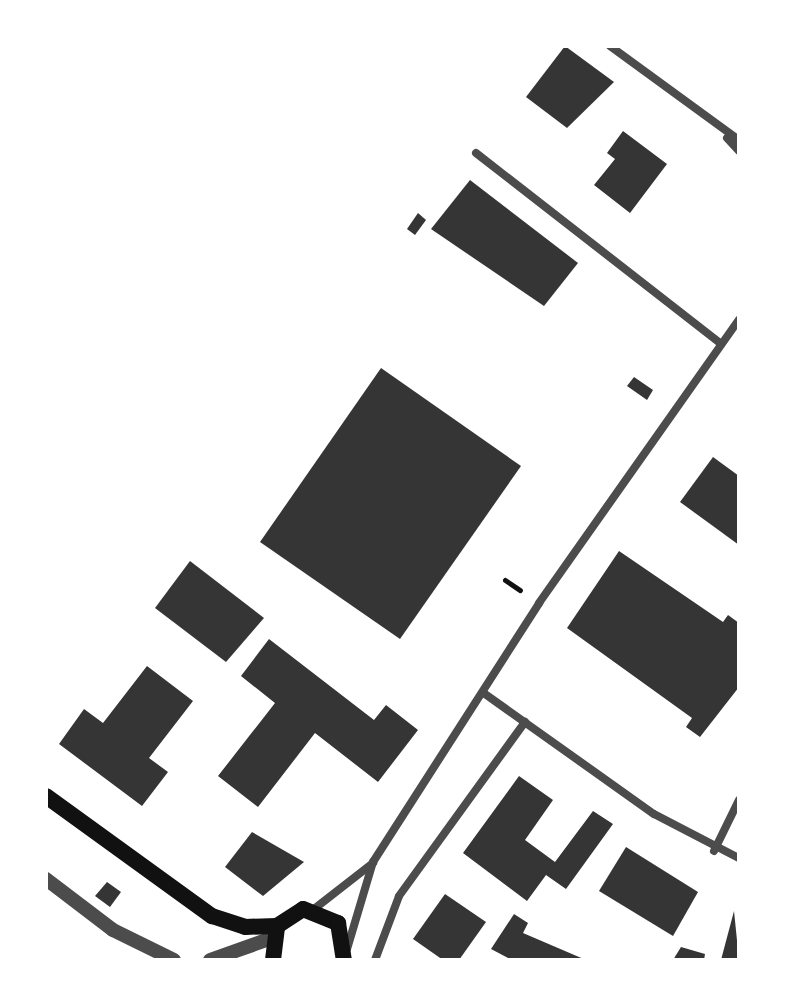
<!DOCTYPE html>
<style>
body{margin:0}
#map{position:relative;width:785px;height:1006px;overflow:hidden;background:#fff;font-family:Bitter,serif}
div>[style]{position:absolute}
.building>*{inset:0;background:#353535}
.path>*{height:5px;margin:-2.5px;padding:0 2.5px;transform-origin:2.5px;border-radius:2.5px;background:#111}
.minor>*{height:8px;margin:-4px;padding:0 4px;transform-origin:4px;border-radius:4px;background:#4c4c4c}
.tertiary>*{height:14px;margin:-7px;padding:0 7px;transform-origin:7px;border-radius:7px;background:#4c4c4c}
.secondary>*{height:16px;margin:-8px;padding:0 8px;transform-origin:8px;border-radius:8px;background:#111}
span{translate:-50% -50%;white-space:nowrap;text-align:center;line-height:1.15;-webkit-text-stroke:8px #fff;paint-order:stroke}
.frame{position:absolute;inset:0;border:48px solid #fff;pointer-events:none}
</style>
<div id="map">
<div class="building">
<div style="clip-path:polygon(565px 46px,614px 82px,567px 128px,526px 97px)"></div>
<div style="clip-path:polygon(623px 131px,667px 164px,630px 213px,594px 185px,615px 159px,607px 153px)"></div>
<div style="clip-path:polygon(470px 180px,578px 263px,544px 306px,431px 229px)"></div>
<div style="clip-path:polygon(418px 213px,426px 220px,415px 235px,407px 229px)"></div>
<div style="clip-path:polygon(381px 368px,521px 466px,400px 639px,260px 542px)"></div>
<div style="clip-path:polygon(634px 377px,653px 390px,647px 400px,627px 386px)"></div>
<div style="clip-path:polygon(713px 457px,739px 476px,739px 545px,680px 502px)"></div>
<div style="clip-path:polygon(619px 551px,723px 622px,728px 615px,739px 623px,739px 687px,700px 737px,686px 727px,692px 718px,567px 628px)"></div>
<div style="clip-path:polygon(190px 561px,264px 618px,226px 662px,155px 608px)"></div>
<div style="clip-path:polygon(269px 639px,374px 720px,386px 705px,418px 730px,378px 782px,315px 733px,258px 807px,218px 776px,275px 703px,241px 676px)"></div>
<div style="clip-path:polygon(147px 666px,193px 701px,149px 758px,168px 772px,142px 806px,59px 744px,84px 709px,103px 723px)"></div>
<div style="clip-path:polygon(519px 776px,553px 800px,525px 840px,555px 862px,593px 811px,613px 824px,566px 889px,546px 875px,527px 901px,463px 853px)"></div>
<div style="clip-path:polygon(252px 832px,304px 862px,263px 896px,225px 867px)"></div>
<div style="clip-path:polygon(626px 847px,698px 892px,673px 936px,599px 891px)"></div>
<div style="clip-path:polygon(107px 882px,121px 892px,110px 907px,95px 896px)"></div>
<div style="clip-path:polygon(445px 894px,486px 922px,459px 960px,443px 960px,413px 939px)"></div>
<div style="clip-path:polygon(734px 911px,739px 960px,721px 960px)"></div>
<div style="clip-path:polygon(514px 914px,528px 923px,523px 933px,586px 960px,512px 960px,491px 949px)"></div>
<div style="clip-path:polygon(681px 947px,705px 954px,704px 960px,673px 960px)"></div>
</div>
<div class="path">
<div style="left:505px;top:580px;width:18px;rotate:34deg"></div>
</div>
<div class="minor">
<div style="left:610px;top:46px;width:160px;rotate:36.1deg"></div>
<div style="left:727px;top:138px;width:18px;rotate:47deg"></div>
<div style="left:476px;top:153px;width:309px;rotate:37.9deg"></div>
<div style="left:485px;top:694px;width:207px;rotate:35.4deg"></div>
<div style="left:654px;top:814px;width:96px;rotate:27.4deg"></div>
<div style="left:714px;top:851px;width:57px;rotate:-63.9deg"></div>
<div style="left:314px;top:909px;width:75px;rotate:-37.9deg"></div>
<div style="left:347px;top:949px;width:91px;rotate:-73.4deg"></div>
<div style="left:373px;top:862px;width:308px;rotate:-57.3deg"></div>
<div style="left:539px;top:603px;width:347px;rotate:-54.8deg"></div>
<div style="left:375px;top:960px;width:68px;rotate:-69.4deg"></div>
<div style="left:399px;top:896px;width:215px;rotate:-54.1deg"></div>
</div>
<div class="tertiary">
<div style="left:46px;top:879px;width:84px;rotate:37.3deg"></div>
<div style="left:113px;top:930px;width:68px;rotate:26.2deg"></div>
<div style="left:210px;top:960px;width:66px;rotate:-19.5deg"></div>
</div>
<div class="secondary">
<div style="left:46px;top:796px;width:205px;rotate:35.9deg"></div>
<div style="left:212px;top:916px;width:35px;rotate:18deg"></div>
<div style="left:245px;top:927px;width:32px;rotate:-2deg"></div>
<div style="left:273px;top:960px;width:34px;rotate:-83deg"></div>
<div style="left:277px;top:926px;width:31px;rotate:-33deg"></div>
<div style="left:303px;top:909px;width:38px;rotate:22deg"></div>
<div style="left:338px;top:923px;width:37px;rotate:81deg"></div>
</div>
<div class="frame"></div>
</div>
